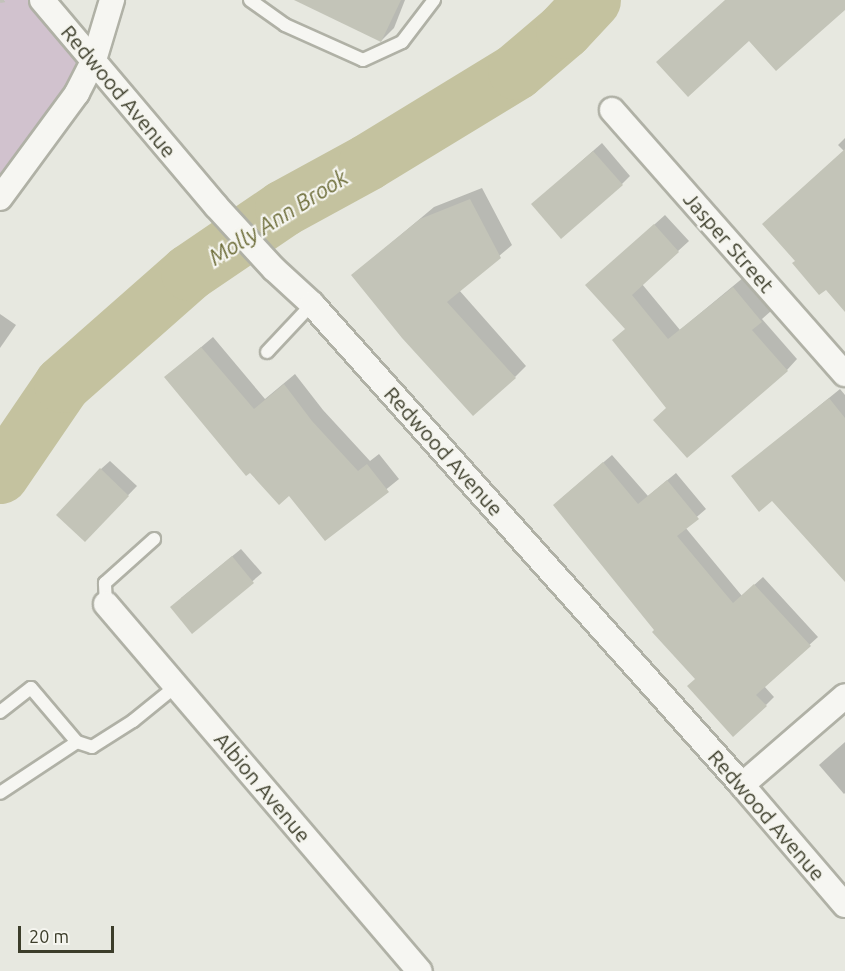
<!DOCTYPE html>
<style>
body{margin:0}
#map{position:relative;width:845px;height:971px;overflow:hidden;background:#e7e8e0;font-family:Ubuntu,sans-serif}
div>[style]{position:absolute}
.green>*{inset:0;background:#d1c2ce}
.shadow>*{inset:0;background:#0003}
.river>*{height:57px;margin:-28.5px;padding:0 28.5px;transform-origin:28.5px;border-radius:28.5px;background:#c4c29f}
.building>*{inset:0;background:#c3c4b8}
.path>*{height:4px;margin-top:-2px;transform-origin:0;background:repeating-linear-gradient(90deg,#c2c2ba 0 4.5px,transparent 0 9px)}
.roads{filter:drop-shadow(2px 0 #b0b1a6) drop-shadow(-2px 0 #b0b1a6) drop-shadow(0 2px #b0b1a6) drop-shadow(0 -2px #b0b1a6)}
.lane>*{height:12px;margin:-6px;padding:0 6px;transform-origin:6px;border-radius:6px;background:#f6f6f2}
.street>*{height:24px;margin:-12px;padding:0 12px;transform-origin:12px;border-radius:12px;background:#f6f6f2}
span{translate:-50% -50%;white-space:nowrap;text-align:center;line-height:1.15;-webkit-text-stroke:4.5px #f5f5ef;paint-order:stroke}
.street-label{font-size:21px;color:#3c3d2a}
.water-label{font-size:22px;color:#6d6d39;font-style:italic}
.scale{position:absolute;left:18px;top:926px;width:96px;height:27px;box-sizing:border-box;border:3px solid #3c3d2a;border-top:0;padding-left:8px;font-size:18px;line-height:21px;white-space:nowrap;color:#3c3d2a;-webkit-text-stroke:4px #f5f5ef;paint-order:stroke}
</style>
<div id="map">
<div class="green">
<div style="clip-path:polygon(0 0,39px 0,88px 56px,0 174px)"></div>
</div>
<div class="shadow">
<div style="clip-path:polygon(297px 0,405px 0,394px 28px,381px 41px)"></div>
<div style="clip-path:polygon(845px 138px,845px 311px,844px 151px,838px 145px)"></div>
<div style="clip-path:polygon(602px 143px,630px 176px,622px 184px,542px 196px)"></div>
<div style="clip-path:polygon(482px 188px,512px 245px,459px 290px,526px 366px,515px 377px,353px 275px,434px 207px)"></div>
<div style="clip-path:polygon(665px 215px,689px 241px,642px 284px,680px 330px,744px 277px,771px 311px,762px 319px,797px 359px,787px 370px,668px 407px,598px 275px)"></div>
<div style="clip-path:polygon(0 314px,16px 325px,0 348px)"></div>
<div style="clip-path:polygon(213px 337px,265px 399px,295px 374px,323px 410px,370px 461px,379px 454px,399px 479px,325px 539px,289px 493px,166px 377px)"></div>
<div style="clip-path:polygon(840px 389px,845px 395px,845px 579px,772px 499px,733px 476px)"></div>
<div style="clip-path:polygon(612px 455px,648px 496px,676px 473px,706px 509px,685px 527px,742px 596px,763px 577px,818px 637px,764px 686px,774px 697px,766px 705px,697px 678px,656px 630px,563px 497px)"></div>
<div style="clip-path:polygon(110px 461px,137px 486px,85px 540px,101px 469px)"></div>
<div style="clip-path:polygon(241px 549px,262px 573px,193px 632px,181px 598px)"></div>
<div style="clip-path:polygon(845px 742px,845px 793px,844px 794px,819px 765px)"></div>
</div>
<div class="river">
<div style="left:0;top:475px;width:110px;rotate:-55.7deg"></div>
<div style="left:62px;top:384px;width:169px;rotate:-41.4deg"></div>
<div style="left:189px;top:272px;width:114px;rotate:-34.2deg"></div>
<div style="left:283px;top:208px;width:96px;rotate:-28.7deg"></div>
<div style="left:367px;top:162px;width:175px;rotate:-31.4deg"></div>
<div style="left:516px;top:71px;width:63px;rotate:-40.5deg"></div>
<div style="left:564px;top:30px;width:41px;rotate:-47deg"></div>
</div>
<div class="building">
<div style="clip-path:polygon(294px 0,401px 0,381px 42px)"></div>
<div style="clip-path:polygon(725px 0,845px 0,845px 10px,776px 71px,749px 41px,688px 97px,656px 62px)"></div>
<div style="clip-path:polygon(845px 149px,845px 312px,826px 290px,819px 295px,792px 263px,795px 261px,762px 224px)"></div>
<div style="clip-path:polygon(593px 151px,623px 185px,561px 239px,531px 204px)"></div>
<div style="clip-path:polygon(470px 199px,501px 258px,447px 302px,516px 378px,473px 416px,402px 338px,351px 275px,420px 219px)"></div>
<div style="clip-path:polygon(654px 224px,679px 252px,632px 295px,668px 339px,733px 287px,762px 322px,752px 330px,788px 371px,687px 458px,653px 420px,666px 408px,612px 340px,625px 329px,585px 285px)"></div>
<div style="clip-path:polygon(201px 347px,254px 409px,284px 384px,312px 421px,358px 471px,367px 464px,389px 492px,325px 541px,289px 496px,279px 505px,250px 473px,246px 476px,164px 377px)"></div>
<div style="clip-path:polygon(829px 398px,845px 418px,845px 582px,772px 501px,759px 512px,731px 476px)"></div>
<div style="clip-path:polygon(603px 462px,638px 504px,667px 480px,699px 519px,677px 536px,733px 603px,754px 584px,811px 646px,756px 695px,767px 706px,733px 737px,687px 686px,695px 679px,652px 632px,654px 630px,553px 505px)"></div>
<div style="clip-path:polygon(100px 468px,129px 496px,85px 542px,56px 515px)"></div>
<div style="clip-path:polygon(232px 556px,254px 583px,192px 634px,170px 607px)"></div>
</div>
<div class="path">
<div style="left:0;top:1px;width:6px;rotate:-9deg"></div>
</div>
<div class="roads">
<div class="lane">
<div style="left:250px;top:0;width:43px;rotate:35.5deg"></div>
<div style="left:285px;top:25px;width:85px;rotate:24.2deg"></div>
<div style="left:363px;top:60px;width:43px;rotate:-24.8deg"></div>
<div style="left:402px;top:42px;width:53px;rotate:-52.7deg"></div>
<div style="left:267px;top:352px;width:66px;rotate:-46.8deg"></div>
<div style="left:106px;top:604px;width:21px;rotate:-93deg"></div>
<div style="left:105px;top:583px;width:66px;rotate:-41.9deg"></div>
<div style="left:0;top:712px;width:39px;rotate:-38deg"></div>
<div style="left:31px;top:688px;width:71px;rotate:49.6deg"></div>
<div style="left:77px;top:742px;width:92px;rotate:146.5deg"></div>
<div style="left:77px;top:742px;width:16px;rotate:18deg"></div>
<div style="left:92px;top:747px;width:49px;rotate:-32.4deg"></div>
<div style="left:133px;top:721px;width:55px;rotate:-39.1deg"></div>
</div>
<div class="street">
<div style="left:42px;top:0;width:270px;rotate:49.8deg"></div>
<div style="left:216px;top:206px;width:86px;rotate:47.4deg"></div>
<div style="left:274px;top:269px;width:52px;rotate:42.6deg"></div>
<div style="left:312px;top:304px;width:645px;rotate:48.2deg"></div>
<div style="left:742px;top:785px;width:158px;rotate:49.4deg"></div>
<div style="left:612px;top:110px;width:352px;rotate:48.6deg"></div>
<div style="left:0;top:198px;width:130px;rotate:-53.7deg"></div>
<div style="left:77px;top:93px;width:37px;rotate:-63deg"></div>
<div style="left:94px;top:60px;width:63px;rotate:-73.3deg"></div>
<div style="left:106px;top:604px;width:483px;rotate:49.5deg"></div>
<div style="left:742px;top:785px;width:136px;rotate:-40.8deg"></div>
</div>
</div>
<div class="street-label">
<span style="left:119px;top:91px;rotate:50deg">Redwood Avenue</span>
<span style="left:729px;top:242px;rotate:49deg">Jasper Street</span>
<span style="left:444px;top:451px;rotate:48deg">Redwood Avenue</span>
<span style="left:263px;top:787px;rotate:50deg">Albion Avenue</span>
<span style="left:767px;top:815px;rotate:49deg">Redwood Avenue</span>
</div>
<div class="water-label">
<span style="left:278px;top:217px;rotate:-32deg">Molly Ann Brook</span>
</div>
<div class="scale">20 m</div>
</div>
